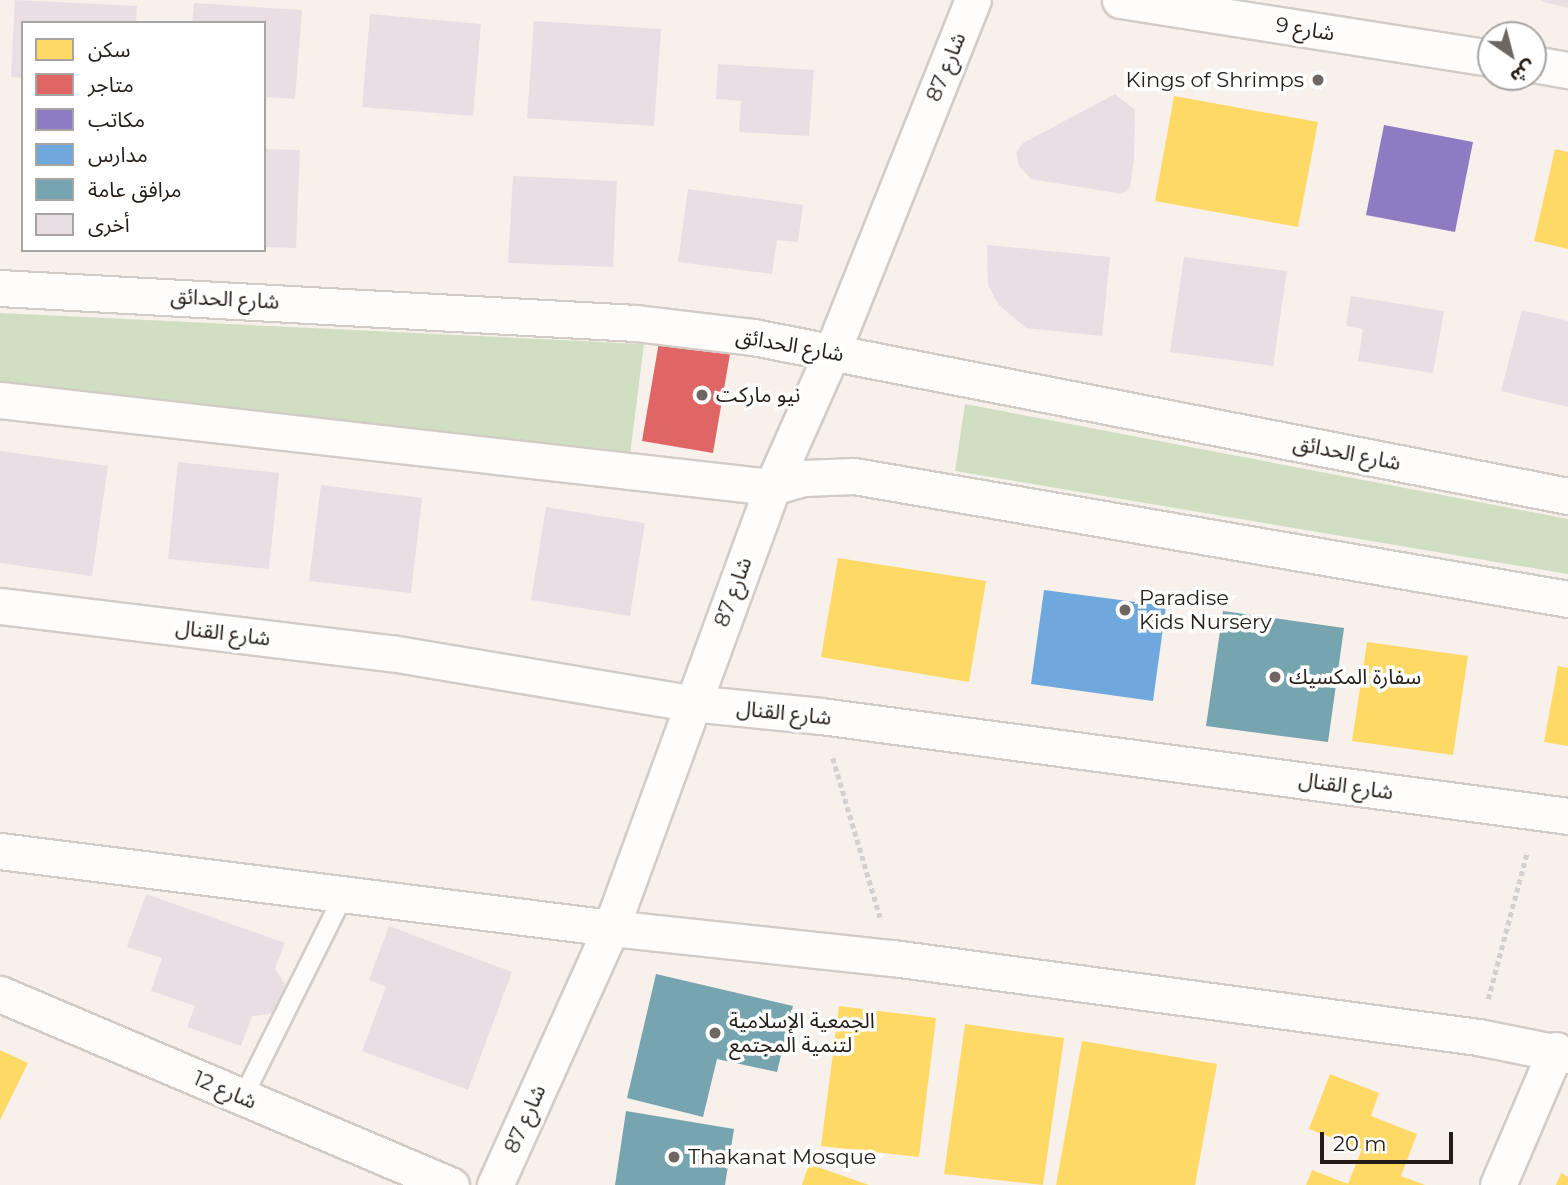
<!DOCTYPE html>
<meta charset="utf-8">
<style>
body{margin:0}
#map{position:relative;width:1568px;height:1185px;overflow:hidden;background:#f8f0eb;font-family:Montserrat,"Noto Sans Arabic",sans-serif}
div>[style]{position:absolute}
.green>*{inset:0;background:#d0dfc1}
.homes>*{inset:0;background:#ffd966}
.shops>*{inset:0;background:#e06666}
.offices>*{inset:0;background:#8e7cc3}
.schools>*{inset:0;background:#6fa8dc}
.public>*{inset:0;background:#76a5af}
.building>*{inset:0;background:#eadee5}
.path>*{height:4.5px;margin-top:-2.25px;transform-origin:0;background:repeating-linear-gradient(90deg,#d3d1cf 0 5px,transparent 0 8.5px)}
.roads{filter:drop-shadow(2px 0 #d3cbc6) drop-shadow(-2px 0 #d3cbc6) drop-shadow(0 2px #d3cbc6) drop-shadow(0 -2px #d3cbc6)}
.service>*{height:18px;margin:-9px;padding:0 9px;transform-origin:9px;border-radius:9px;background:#fefdfc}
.minor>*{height:35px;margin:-17.5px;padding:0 17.5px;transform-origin:17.5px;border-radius:17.5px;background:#fefdfc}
.dots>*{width:19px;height:19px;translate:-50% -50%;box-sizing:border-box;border:4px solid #fff;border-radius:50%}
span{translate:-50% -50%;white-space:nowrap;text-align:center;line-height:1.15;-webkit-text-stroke:7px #fff;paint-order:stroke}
.street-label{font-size:21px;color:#241c17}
.poi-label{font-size:21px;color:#241c17}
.right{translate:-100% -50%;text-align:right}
.left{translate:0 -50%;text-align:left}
.legend{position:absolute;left:21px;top:21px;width:245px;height:231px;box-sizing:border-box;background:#fff;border:2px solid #a7a4a2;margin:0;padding:9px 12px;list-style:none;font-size:21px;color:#241c17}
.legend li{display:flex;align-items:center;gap:14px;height:35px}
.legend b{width:35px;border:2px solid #a7a4a2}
.north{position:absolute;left:1477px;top:21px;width:70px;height:70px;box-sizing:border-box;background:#fff;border:2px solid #a7a4a2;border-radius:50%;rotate:145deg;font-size:19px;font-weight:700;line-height:28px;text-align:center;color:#241c17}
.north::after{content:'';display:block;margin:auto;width:24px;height:32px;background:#6e6661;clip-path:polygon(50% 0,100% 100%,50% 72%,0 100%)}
.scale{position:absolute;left:1320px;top:1132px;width:133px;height:32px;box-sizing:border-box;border:4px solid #241c17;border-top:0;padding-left:9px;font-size:21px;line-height:24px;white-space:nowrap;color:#241c17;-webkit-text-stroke:5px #fff;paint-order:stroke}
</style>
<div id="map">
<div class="green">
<div style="clip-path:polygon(0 313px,644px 344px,630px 455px,0 381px)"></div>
<div style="clip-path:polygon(965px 404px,1568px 519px,1568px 574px,955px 471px)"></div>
</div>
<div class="homes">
<div style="clip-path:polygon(1174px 96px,1318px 122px,1298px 227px,1155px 201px)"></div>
<div style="clip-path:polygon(1555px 149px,1568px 152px,1568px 249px,1534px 241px)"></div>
<div style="clip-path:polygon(838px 558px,986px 581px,969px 682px,821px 657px)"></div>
<div style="clip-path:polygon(1367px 642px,1468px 656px,1453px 755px,1352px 741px)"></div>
<div style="clip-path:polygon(1558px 666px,1568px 668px,1568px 746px,1544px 742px)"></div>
<div style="clip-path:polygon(839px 1006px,936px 1018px,919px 1157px,821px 1146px)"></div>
<div style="clip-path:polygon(965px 1024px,1064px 1038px,1043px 1185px,944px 1174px)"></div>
<div style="clip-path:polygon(1082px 1041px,1217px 1064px,1195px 1185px,1056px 1185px)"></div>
<div style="clip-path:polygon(0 1050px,28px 1063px,0 1120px)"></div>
<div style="clip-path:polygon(1330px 1074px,1379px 1093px,1371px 1116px,1417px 1134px,1401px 1176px,1425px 1185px,1306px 1185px,1312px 1170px,1348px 1184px,1362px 1149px,1309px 1129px)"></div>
<div style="clip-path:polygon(809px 1164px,869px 1185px,802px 1185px)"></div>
<div style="clip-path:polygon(1561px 1173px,1568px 1177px,1568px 1185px,1556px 1185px)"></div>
</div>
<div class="shops">
<div style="clip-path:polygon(659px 342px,730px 354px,713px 453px,642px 441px)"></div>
</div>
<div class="offices">
<div style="clip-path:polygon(1384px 125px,1473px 142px,1455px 232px,1366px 215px)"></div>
</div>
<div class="schools">
<div style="clip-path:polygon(1044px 590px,1166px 606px,1153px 701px,1031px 684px)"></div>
</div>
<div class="public">
<div style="clip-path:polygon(1223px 611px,1344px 628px,1328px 742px,1206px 726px)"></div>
<div style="clip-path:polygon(656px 974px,793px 1006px,777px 1072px,717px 1059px,703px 1117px,627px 1098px)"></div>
<div style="clip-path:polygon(626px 1111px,734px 1129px,725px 1185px,615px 1185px)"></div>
</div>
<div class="building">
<div style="clip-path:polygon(15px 0,137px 6px,136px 23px,23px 23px,23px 78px,11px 77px)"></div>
<div style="clip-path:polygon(1568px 0,1568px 8px,1540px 1px,1541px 0)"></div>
<div style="clip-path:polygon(194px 3px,302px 10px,295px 99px,264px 97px,264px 23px,192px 23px)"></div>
<div style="clip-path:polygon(370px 14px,481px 24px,473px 116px,362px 107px)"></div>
<div style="clip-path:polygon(534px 21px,661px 29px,654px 126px,527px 118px)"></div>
<div style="clip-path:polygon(718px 64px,814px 70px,809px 136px,739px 132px,741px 101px,716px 99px)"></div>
<div style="clip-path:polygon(1115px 94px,1135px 110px,1134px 159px,1130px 187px,1122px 194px,1031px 179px,1019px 166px,1016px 153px,1023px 143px)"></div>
<div style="clip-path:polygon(264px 149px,300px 150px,296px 248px,264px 247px)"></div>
<div style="clip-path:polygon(513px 176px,617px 181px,613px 267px,508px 263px)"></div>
<div style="clip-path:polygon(688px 189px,803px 205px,798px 242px,777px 240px,772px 274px,678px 262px)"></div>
<div style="clip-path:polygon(987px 245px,1110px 257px,1102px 336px,1026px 328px,998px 304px,988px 285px)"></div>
<div style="clip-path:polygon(1184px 257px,1287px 271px,1273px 366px,1170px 352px)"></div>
<div style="clip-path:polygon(1351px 296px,1444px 311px,1433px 373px,1358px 361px,1363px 329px,1346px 326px)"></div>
<div style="clip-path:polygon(1522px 310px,1568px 321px,1568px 407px,1501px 391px)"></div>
<div style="clip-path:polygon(0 451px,108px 466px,92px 576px,0 563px)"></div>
<div style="clip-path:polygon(178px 462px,279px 473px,269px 569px,168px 559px)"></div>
<div style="clip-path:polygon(321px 485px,422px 498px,411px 593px,309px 581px)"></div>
<div style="clip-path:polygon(546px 507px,645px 523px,630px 616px,531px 600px)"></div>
<div style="clip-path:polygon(146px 894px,285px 943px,275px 968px,288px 989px,275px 1013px,252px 1016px,241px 1046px,187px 1027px,195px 1006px,151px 991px,162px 958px,127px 947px)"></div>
<div style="clip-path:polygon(389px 926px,512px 972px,468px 1090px,362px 1051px,386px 987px,369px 980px)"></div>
</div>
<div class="path">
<div style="left:833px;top:758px;width:166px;rotate:73.5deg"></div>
<div style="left:1488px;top:999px;width:152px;rotate:-75.1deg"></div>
</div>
<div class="roads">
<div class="service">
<div style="left:243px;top:1097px;width:227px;rotate:-63.5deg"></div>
</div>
<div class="minor">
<div style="left:1120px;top:0;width:376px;rotate:8.9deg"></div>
<div style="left:1533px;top:64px;width:36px;rotate:10deg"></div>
<div style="left:0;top:288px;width:636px;rotate:3.15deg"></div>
<div style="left:635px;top:323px;width:119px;rotate:6.8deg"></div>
<div style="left:753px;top:337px;width:830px;rotate:11.04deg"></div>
<div style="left:0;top:400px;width:777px;rotate:6.43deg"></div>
<div style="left:772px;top:487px;width:32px;rotate:-16deg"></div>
<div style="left:803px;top:478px;width:51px;rotate:-2.2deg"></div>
<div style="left:854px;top:476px;width:725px;rotate:9.77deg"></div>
<div style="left:0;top:606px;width:394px;rotate:6.9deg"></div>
<div style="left:391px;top:653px;width:304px;rotate:9.5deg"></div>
<div style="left:691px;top:703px;width:131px;rotate:5.7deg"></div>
<div style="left:821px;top:716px;width:754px;rotate:7.62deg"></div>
<div style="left:0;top:851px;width:616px;rotate:7.18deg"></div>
<div style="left:611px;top:928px;width:284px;rotate:6.1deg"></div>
<div style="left:893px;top:958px;width:590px;rotate:7.69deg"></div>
<div style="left:1478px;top:1037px;width:92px;rotate:11.3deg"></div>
<div style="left:0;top:994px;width:490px;rotate:23deg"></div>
<div style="left:495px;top:1185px;width:282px;rotate:-65.7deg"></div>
<div style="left:611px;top:928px;width:469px;rotate:-69.9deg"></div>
<div style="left:772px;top:487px;width:148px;rotate:-66deg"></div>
<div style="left:832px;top:352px;width:379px;rotate:-68.2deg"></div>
<div style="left:1498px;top:1185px;width:147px;rotate:-66.8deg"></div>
</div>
</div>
<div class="dots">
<div style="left:1318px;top:80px;background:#6e6661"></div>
<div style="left:702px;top:395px;background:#6e6661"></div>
<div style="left:1125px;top:610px;background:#6e6661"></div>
<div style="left:1275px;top:677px;background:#6e6661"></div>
<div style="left:715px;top:1033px;background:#6e6661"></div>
<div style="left:674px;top:1157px;background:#6e6661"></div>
</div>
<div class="street-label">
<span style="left:1305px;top:29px;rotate:9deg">شارع 9</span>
<span style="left:946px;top:67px;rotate:-68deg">شارع 87</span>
<span style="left:225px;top:299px;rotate:3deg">شارع الحدائق</span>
<span style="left:790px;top:345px;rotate:10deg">شارع الحدائق</span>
<span style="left:1347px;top:453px;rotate:11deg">شارع الحدائق</span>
<span style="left:733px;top:592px;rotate:-70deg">شارع 87</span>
<span style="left:223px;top:633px;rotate:7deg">شارع القنال</span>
<span style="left:784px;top:713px;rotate:6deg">شارع القنال</span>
<span style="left:1346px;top:786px;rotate:8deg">شارع القنال</span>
<span style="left:225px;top:1090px;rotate:23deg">شارع 12</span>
<span style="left:525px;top:1119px;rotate:-66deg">شارع 87</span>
</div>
<div class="poi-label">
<span class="right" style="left:1304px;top:80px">Kings of Shrimps</span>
<span class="left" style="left:716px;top:395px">نيو ماركت</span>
<span class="left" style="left:1139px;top:610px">Paradise<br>Kids Nursery</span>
<span class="left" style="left:1289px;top:677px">سفارة المكسيك</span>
<span class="left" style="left:729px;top:1033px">الجمعية الإسلامية<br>لتنمية المجتمع</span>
<span class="left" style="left:688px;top:1157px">Thakanat Mosque</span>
</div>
<ul class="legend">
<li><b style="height:19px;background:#ffd966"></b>سكن</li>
<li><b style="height:19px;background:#e06666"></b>متاجر</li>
<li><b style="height:19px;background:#8e7cc3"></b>مكاتب</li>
<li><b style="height:19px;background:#6fa8dc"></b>مدارس</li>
<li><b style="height:19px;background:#76a5af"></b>مرافق عامة</li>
<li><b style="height:19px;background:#eadee5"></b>أخرى</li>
</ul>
<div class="north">ش</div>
<div class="scale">20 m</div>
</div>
